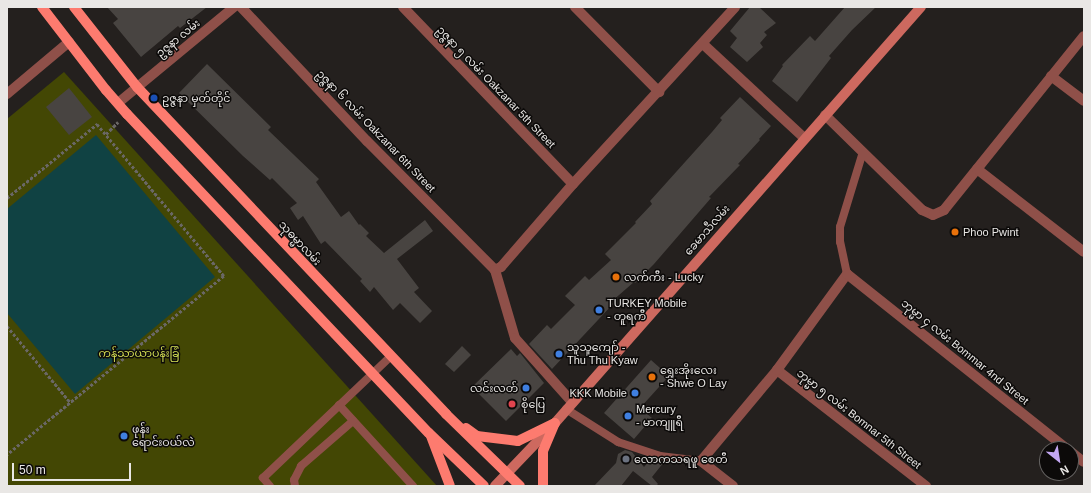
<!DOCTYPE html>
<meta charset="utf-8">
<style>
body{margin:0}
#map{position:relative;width:1091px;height:493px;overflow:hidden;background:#24201e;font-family:Arial,"Noto Sans Myanmar",sans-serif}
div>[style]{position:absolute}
.green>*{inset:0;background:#434704}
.water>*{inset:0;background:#104243}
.building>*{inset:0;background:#484441}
.path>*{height:2.5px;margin-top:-1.25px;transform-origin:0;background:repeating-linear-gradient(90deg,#6a6765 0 3px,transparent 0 5px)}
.service>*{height:8px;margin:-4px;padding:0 4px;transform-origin:4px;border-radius:4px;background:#8f5049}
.minor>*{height:10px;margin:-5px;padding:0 5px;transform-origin:5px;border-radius:5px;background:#8f5049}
.secondary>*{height:10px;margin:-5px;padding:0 5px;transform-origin:5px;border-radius:5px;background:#cd695f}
.primary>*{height:10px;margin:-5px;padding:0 5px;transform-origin:5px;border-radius:5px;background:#fd7b6f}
.dots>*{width:11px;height:11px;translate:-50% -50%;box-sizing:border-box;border:2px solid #0c0a09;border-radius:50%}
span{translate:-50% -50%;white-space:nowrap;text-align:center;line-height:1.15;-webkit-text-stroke:3px #0c0a09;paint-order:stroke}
.street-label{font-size:11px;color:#e9e7e5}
.poi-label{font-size:11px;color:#e9e7e5}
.left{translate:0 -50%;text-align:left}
.right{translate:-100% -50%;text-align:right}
.park-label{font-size:11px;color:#d3de54}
.frame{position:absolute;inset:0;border:8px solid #e9e7e5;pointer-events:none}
.north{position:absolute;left:1039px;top:441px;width:40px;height:40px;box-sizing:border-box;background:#0c0a09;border:1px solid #646261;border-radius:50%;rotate:150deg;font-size:11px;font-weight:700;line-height:16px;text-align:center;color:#e9e7e5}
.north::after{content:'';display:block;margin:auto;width:14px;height:18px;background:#c3a7f2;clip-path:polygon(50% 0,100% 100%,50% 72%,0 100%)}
.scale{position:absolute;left:12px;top:463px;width:119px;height:18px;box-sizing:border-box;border:2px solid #e9e7e5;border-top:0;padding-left:5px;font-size:12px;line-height:14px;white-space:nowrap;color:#e9e7e5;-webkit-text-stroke:3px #0c0a09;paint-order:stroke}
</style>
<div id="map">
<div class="green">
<div style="clip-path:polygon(64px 72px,437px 486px,7px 486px,7px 119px)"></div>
</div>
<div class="water">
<div style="clip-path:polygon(96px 135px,215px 277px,75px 394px,7px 313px,7px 209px)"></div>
</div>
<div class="building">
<div style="clip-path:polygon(107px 7px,207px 7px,180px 28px,178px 26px,141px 57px,113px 23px,118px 19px)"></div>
<div style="clip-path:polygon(750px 7px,759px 7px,776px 23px,764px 32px,767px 35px,760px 43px,763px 47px,747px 62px,730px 47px,737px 38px,730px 31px)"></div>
<div style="clip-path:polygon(845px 7px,876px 7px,852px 30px,829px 56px,831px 58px,797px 102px,772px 81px,783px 66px,782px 65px,810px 36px,815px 41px)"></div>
<div style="clip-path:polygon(207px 64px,271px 127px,268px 130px,319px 179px,316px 182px,341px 217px,349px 211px,359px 225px,360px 224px,369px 233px,366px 236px,384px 253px,425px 220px,433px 231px,397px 259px,419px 288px,414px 292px,432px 311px,420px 323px,400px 303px,393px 310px,374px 287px,370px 292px,360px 281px,362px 279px,325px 241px,321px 244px,303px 216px,298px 220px,290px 208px,297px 203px,272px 178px,270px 180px,243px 156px,179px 93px)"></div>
<div style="clip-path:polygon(69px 88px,92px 117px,69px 135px,46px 107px)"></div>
<div style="clip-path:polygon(740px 97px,771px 126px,759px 139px,760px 140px,738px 164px,740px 165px,709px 197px,711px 198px,654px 264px,635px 283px,634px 282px,611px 302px,613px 304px,552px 369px,529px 344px,547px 325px,551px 329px,575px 305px,565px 296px,585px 276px,589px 280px,611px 260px,605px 254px,636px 223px,635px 222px,652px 204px,650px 201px,712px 132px,722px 120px,720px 118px)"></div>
<div style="clip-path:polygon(462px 346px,471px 355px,454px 372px,445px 364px)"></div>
<div style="clip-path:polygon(511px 349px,517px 356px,520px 353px,544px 383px,506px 421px,472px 387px)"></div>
<div style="clip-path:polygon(651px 360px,669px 376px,640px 408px,652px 418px,634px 439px,604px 413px)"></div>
<div style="clip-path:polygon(625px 450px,632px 452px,644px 467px,651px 459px,664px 462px,652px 477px,658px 484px,656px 486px,652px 486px,633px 471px,621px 486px,594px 486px,616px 463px,618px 454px)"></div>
</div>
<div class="path">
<div style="left:106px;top:134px;width:17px;rotate:-45deg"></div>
<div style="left:7px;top:198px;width:117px;rotate:-39.4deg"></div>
<div style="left:97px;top:124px;width:198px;rotate:50.1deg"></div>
<div style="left:224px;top:276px;width:281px;rotate:140.5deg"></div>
<div style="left:7px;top:326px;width:100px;rotate:50.3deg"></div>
</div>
<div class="service">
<div style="left:847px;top:274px;width:33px;rotate:-102deg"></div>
<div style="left:840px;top:242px;width:15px;rotate:-90deg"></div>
<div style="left:840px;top:227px;width:78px;rotate:-73deg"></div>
<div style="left:339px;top:405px;width:110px;rotate:47.6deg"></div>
<div style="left:566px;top:409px;width:62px;rotate:32.4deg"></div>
<div style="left:618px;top:442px;width:44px;rotate:18.4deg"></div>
<div style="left:660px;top:456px;width:41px;rotate:7deg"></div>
<div style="left:270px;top:486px;width:11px;rotate:-131deg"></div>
<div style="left:263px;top:478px;width:177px;rotate:-43.6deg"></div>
<div style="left:295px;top:486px;width:6px;rotate:-99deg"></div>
<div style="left:294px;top:480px;width:16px;rotate:-63deg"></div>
<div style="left:301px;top:466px;width:69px;rotate:-40.9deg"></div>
</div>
<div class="minor">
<div style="left:241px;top:7px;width:184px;rotate:46.8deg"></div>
<div style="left:367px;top:141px;width:182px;rotate:45.2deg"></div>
<div style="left:403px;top:7px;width:245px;rotate:46.2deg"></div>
<div style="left:575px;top:7px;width:120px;rotate:45.3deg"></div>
<div style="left:703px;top:44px;width:138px;rotate:42.9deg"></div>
<div style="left:1051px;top:76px;width:41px;rotate:37.1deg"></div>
<div style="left:7px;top:94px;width:81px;rotate:-40deg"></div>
<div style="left:118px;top:103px;width:151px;rotate:-39.6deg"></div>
<div style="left:825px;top:115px;width:136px;rotate:44.4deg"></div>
<div style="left:922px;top:210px;width:12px;rotate:24deg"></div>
<div style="left:933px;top:215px;width:12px;rotate:-24deg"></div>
<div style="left:944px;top:210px;width:223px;rotate:-51.2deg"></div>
<div style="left:977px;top:169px;width:135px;rotate:37.8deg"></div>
<div style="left:495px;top:270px;width:7px;rotate:-27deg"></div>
<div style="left:501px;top:267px;width:110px;rotate:-49.1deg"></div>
<div style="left:573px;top:184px;width:240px;rotate:-47.5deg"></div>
<div style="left:495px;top:270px;width:71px;rotate:73.6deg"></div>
<div style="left:515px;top:338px;width:86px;rotate:48.3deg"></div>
<div style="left:777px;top:370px;width:189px;rotate:37.9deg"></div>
<div style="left:1071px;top:452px;width:16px;rotate:38deg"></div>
<div style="left:733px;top:486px;width:41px;rotate:-142deg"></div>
<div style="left:701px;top:461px;width:119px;rotate:-50.1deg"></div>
<div style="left:777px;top:370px;width:119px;rotate:-53.9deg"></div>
<div style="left:847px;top:274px;width:281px;rotate:38.5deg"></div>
</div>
<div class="secondary">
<div style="left:495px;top:486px;width:87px;rotate:-46.4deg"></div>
<div style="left:555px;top:423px;width:554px;rotate:-48.66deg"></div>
</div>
<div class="primary">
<div style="left:42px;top:7px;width:105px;rotate:52.4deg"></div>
<div style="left:106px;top:90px;width:32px;rotate:49deg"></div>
<div style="left:127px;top:114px;width:439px;rotate:46.6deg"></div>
<div style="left:429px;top:433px;width:76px;rotate:43.9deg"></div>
<div style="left:74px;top:7px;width:102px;rotate:51.8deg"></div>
<div style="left:137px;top:87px;width:450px;rotate:46.6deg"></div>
<div style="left:446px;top:414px;width:103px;rotate:44.2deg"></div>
<div style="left:466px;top:428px;width:14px;rotate:36deg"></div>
<div style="left:477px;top:436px;width:41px;rotate:7deg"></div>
<div style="left:518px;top:441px;width:41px;rotate:-25.9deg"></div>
<div style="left:431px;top:436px;width:53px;rotate:69.2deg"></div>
<div style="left:543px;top:486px;width:35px;rotate:-90deg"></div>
<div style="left:543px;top:451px;width:30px;rotate:-67deg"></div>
</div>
<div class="dots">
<div style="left:154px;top:98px;background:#1a4fb4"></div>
<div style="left:955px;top:232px;background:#e8710a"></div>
<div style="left:616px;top:277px;background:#e8710a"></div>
<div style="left:599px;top:310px;background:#3f7fe0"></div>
<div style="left:559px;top:354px;background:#3f7fe0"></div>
<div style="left:652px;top:377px;background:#e8710a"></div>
<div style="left:526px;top:388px;background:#3f7fe0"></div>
<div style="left:635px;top:393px;background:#3f7fe0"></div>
<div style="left:512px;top:404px;background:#e0444e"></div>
<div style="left:628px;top:416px;background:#3f7fe0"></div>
<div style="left:124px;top:436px;background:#3f7fe0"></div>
<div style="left:626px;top:459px;background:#6b7280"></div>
</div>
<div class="street-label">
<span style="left:178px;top:38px;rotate:-39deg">ဥဇ္ဇနာ လမ်း</span>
<span style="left:496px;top:87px;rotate:46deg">ဥဇ္ဇနာ ၅ လမ်း Oakzanar 5th Street</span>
<span style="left:376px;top:131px;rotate:46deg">ဥဇ္ဇနာ ၆ လမ်း Oakzanar 6th Street</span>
<span style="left:707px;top:230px;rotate:-49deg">ခေမာသီလမ်း</span>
<span style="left:300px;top:243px;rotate:47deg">သုဓမ္မာလမ်း</span>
<span style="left:965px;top:352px;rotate:39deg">ဘုမ္မာ ၄ လမ်း Bommar 4nd Street</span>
<span style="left:859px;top:419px;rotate:38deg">ဘုမ္မာ ၅ လမ်း Bomnar 5th Street</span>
</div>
<div class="poi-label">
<span class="left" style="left:162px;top:98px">ဥဇ္ဇနာ မှတ်တိုင်</span>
<span class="left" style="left:963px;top:232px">Phoo Pwint</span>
<span class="left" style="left:624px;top:277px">လက်ကီး - Lucky</span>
<span class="left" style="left:607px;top:310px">TURKEY Mobile<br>- တူရကီ</span>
<span class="left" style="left:567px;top:354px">သူသူကျော် -<br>Thu Thu Kyaw</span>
<span class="left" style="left:660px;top:377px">ရွှေးအိုးလေး<br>- Shwe O Lay</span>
<span class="right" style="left:518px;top:388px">လင်းလတ်</span>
<span class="right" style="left:627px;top:393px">KKK Mobile</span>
<span class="left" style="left:521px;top:404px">စိုပြေ</span>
<span class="left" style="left:636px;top:416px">Mercury<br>- မာကျူရီ</span>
<span class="left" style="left:132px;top:436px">ဖုန်း<br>ရောင်းဝယ်လဲ</span>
<span class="left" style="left:634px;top:459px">လောကသရဖူ စေတီ</span>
</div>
<div class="park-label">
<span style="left:139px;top:353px">ကန်သာယာပန်းခြံ</span>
</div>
<div class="frame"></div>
<div class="north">N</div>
<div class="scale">50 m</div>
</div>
